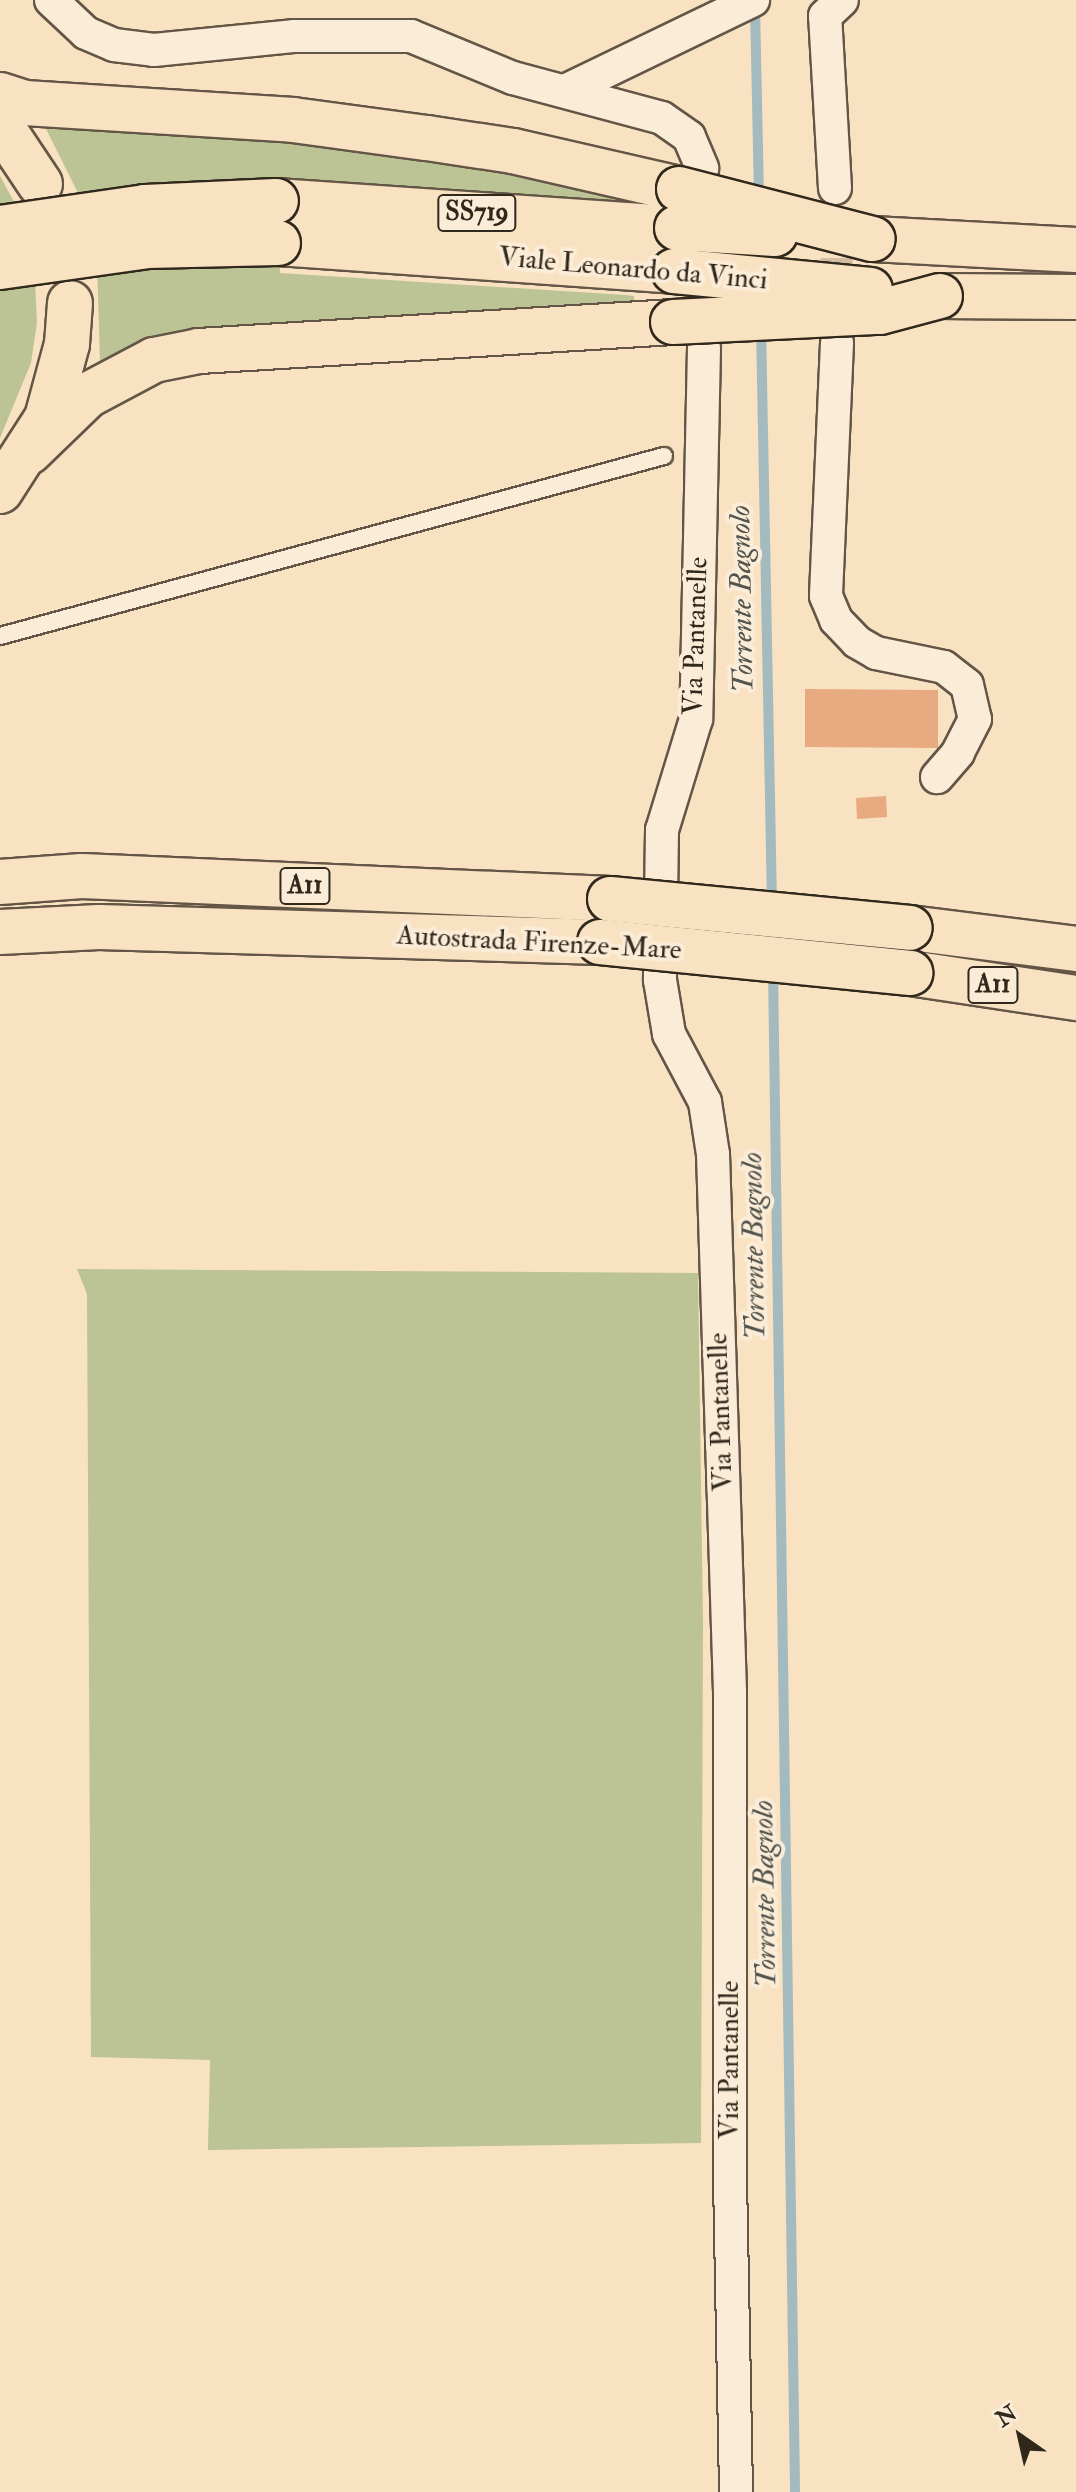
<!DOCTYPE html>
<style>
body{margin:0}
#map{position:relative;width:1076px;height:2492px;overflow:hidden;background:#f9e2c2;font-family:"IM FELL Double Pica",serif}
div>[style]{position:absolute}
.green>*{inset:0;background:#bcc394}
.stream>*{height:10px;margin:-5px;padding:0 5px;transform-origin:5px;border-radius:5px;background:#a3bbbe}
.building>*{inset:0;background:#e7aa81}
.minor-tunnel>*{height:32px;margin-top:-16px;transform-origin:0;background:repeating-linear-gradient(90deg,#d1bda1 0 32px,transparent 0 48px)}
.roads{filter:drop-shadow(2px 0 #635646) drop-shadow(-2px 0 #635646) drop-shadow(0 2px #635646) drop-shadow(0 -2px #635646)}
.service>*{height:16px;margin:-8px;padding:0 8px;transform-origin:8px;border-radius:8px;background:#fbecd7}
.minor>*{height:32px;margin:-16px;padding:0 16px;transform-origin:16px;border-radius:16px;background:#fbecd7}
.primary>*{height:44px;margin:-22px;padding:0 22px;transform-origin:22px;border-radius:22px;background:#f9e2c2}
.motorway>*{height:44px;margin:-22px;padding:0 22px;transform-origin:22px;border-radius:22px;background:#f9e2c2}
.bridges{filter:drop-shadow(2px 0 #31281c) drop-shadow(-2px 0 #31281c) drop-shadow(0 2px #31281c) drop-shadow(0 -2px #31281c)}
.primary-bridge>*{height:44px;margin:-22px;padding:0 22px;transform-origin:22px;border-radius:22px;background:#f9e2c2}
.motorway-bridge>*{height:44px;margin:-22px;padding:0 22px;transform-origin:22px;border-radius:22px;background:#f9e2c2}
span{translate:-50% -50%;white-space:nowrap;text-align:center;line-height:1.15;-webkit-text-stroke:8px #fbecd7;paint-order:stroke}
.shield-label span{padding:2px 6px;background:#fbecd7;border:2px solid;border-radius:6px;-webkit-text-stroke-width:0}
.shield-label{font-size:26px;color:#31281c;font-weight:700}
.street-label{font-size:28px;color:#31281c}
.water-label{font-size:30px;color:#53544d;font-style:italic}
.north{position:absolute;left:980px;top:2396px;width:80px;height:80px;-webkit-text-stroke:6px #fbecd7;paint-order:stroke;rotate:326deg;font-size:22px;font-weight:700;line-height:32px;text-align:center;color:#31281c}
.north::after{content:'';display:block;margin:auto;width:28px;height:36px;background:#31281c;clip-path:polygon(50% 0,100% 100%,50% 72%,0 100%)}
</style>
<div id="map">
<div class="green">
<div style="clip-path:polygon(46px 129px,270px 136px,498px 168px,631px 201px,275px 178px,280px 273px,625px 295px,634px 296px,634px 302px,100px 362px,97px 263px,82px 201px)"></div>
<div style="clip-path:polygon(0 176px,18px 209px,35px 281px,37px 323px,31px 363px,0 438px)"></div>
<div style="clip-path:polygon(77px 1269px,698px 1273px,703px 1622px,701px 2143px,208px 2150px,210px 2060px,91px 2057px,87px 1294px)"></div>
</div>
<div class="stream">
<div style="left:755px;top:6px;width:192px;rotate:88.8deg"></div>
<div style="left:761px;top:326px;width:580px;rotate:88.91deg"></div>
<div style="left:773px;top:970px;width:1522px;rotate:89.17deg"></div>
</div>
<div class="building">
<div style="clip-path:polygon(805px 689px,938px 690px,938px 748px,805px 747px)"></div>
<div style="clip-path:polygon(886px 796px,887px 817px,857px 819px,856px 798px)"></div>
</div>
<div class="minor-tunnel">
<div style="left:836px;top:210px;width:98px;rotate:89.4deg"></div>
</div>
<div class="roads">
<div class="service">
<div style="left:0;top:636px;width:688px;rotate:-15.17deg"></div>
</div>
<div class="minor">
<div style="left:51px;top:0;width:48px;rotate:43.3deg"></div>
<div style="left:86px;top:33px;width:30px;rotate:23deg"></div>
<div style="left:114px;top:45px;width:40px;rotate:7.1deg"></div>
<div style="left:154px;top:50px;width:142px;rotate:-5.7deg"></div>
<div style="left:295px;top:36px;width:116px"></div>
<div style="left:411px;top:36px;width:110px;rotate:22.4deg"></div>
<div style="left:513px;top:78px;width:154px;rotate:15deg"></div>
<div style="left:662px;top:118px;width:33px;rotate:35deg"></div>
<div style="left:689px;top:137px;width:34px;rotate:67deg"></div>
<div style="left:565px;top:91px;width:209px;rotate:-25.8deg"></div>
<div style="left:835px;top:188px;width:172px;rotate:-93.3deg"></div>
<div style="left:825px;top:16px;width:23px;rotate:-43deg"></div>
<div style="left:837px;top:343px;width:253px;rotate:92.5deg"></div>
<div style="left:826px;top:596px;width:26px;rotate:67deg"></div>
<div style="left:836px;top:620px;width:30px;rotate:46deg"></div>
<div style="left:857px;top:642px;width:22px;rotate:30deg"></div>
<div style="left:876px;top:653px;width:69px;rotate:11.6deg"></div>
<div style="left:944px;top:667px;width:29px;rotate:38deg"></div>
<div style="left:967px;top:685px;width:35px;rotate:77deg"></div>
<div style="left:975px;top:719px;width:38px;rotate:117deg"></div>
<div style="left:958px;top:753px;width:32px;rotate:131deg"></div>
<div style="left:704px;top:348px;width:371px;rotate:91.2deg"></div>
<div style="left:696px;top:719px;width:116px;rotate:107deg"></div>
<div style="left:662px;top:830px;width:150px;rotate:90.8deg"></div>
<div style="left:660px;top:980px;width:55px;rotate:80.5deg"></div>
<div style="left:669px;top:1034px;width:77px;rotate:62.1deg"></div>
<div style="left:705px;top:1102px;width:53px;rotate:81.3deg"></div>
<div style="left:713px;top:1154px;width:538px;rotate:88.19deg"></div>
<div style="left:730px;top:1692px;width:486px;rotate:90deg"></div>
<div style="left:730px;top:2178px;width:314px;rotate:88.9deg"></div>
</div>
<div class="primary">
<div style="left:0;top:95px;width:26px;rotate:18deg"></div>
<div style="left:25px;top:103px;width:269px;rotate:3.6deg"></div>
<div style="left:293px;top:120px;width:135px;rotate:7.7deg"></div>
<div style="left:427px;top:138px;width:87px;rotate:8.6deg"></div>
<div style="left:513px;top:151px;width:170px;rotate:12.9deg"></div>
<div style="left:0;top:124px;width:72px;rotate:56.3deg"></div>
<div style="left:276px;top:201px;width:402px;rotate:3.9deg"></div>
<div style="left:873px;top:239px;width:203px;rotate:3.1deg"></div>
<div style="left:278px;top:243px;width:397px;rotate:4deg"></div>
<div style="left:940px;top:296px;width:136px;rotate:0.4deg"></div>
<div style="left:29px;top:452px;width:82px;rotate:-44deg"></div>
<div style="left:88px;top:395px;width:75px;rotate:-27.9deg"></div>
<div style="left:154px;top:360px;width:46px;rotate:-11.3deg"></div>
<div style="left:199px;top:351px;width:475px;rotate:-3.5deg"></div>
<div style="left:0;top:491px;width:87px;rotate:-57.2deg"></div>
<div style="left:47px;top:418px;width:77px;rotate:-74.9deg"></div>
<div style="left:67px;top:344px;width:41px;rotate:-85.8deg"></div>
</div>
<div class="motorway">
<div style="left:0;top:882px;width:82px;rotate:-4.2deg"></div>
<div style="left:82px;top:876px;width:529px;rotate:2.49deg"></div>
<div style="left:910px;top:928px;width:167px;rotate:7.2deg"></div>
<div style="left:0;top:932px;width:99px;rotate:-2.9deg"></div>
<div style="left:99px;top:927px;width:501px;rotate:1.71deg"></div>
<div style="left:910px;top:973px;width:168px;rotate:8.6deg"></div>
</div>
</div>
<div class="bridges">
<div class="primary-bridge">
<div style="left:679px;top:189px;width:200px;rotate:14.5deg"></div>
<div style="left:0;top:228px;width:147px;rotate:-8.2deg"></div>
<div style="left:145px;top:207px;width:131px;rotate:-2.6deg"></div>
<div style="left:677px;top:228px;width:98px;rotate:3.5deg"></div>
<div style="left:0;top:267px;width:148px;rotate:-8.1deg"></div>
<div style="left:147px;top:246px;width:131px;rotate:-1.3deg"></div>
<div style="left:674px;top:271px;width:197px;rotate:5.5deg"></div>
<div style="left:673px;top:322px;width:207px;rotate:-2.8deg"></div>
<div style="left:880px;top:312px;width:62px;rotate:-14.9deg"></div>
</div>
<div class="motorway-bridge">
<div style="left:610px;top:899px;width:301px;rotate:5.5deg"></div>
<div style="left:600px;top:942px;width:312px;rotate:5.7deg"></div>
</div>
</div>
<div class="shield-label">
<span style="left:477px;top:213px">SS719</span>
<span style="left:305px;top:886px">A11</span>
<span style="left:993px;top:985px">A11</span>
</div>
<div class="street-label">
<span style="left:633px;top:269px;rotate:5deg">Viale Leonardo da Vinci</span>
<span style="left:696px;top:636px;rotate:-88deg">Via Pantanelle</span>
<span style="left:539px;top:943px;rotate:3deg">Autostrada Firenze-Mare</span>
<span style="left:721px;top:1412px;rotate:-92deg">Via Pantanelle</span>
<span style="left:730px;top:2060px;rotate:-90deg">Via Pantanelle</span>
</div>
<div class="water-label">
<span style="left:742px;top:599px;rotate:-91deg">Torrente Bagnolo</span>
<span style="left:754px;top:1246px;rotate:-91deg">Torrente Bagnolo</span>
<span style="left:765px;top:1894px;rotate:-91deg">Torrente Bagnolo</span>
</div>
<div class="north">N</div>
</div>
